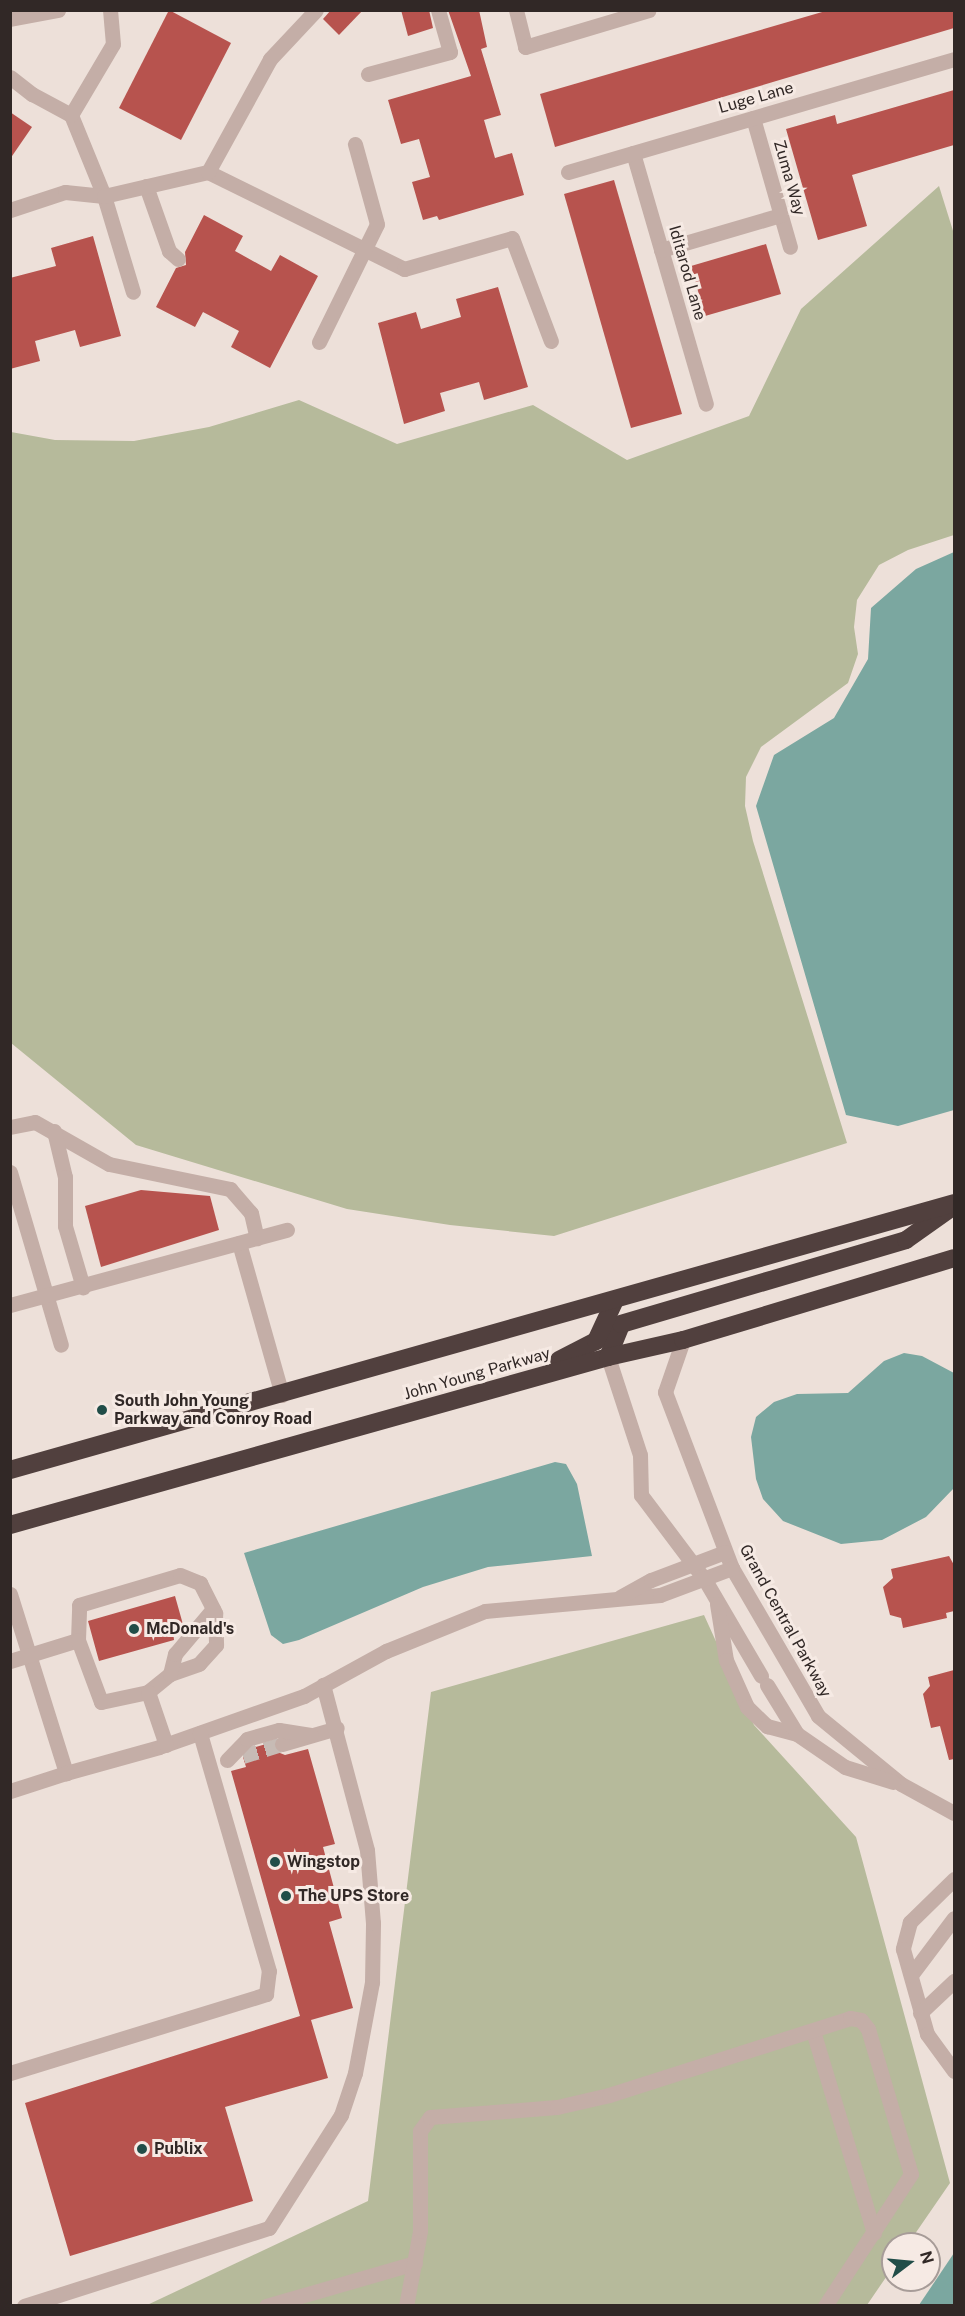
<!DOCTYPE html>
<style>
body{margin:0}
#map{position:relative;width:965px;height:2316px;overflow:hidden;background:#ede0d9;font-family:"Public Sans",sans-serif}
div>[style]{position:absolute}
.green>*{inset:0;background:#b6ba9b}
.water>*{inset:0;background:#7ba7a0}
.building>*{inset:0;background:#b7534e}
.minor-tunnel>*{height:15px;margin-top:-7.5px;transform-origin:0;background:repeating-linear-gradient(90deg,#c7bbb5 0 15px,transparent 0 23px)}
.minor>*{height:15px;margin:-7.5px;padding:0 7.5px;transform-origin:7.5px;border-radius:7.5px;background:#c4aea7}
.highway>*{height:18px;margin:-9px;padding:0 9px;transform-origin:9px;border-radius:9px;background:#51403e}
.dots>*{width:16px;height:16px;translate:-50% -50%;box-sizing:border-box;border:3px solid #f6eae4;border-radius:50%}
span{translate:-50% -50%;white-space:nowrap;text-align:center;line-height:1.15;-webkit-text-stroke:6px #f6eae4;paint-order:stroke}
.street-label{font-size:16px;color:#312826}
.poi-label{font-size:16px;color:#312826;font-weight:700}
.left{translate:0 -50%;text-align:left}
.frame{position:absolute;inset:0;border:12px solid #312826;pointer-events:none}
.north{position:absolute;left:881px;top:2232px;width:60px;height:60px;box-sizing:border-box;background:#f6eae4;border:2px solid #a79c98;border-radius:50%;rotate:74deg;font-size:16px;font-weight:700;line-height:24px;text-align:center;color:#312826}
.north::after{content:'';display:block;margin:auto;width:21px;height:27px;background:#214d48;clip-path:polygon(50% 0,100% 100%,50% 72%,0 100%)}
</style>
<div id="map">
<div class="green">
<div style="clip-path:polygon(939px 186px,954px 234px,954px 535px,908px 550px,879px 565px,857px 600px,854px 627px,858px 654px,848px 683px,761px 747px,746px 777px,745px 806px,753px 841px,847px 1143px,554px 1236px,450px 1225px,347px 1209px,136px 1145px,11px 1043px,11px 432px,55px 440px,134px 441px,209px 427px,299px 400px,397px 444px,533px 405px,627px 460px,749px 416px,801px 309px)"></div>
<div style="clip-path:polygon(704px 1615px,754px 1725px,856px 1837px,950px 2183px,908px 2244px,893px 2244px,893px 2267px,867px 2305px,145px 2306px,368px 2201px,431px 1692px)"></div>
</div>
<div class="water">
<div style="clip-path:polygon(954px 552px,954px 1110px,898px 1126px,846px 1115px,756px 806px,774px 755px,834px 718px,868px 659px,871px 608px,916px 569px)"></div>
<div style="clip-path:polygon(904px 1353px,922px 1356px,954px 1373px,954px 1488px,926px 1517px,882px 1540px,841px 1544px,783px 1521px,763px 1499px,756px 1479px,751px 1437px,756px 1417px,774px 1402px,797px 1394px,848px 1393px,884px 1361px)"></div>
<div style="clip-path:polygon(555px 1462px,566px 1464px,577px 1484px,592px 1556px,488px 1567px,423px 1587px,299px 1640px,283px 1644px,271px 1635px,244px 1553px)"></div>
<div style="clip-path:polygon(954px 2253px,954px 2305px,919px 2305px)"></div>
</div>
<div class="building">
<div style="clip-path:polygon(169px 10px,231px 43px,181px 140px,119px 108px)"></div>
<div style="clip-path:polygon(331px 10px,363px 10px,339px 35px,323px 19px)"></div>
<div style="clip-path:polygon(401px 10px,429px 10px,433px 28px,408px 36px)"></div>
<div style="clip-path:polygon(448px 10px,479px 10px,487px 47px,481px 49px,501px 115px,484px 120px,495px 158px,512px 153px,524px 195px,439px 220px,437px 216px,423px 220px,412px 182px,430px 177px,419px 139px,401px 144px,388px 100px,471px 76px)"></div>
<div style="clip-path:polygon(829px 10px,954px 10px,954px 28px,555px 147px,540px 94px)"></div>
<div style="clip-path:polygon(954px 90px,954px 145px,852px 175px,867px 226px,818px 240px,786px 129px,835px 115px,837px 124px)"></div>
<div style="clip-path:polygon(10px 112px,32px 127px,10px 159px)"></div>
<div style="clip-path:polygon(614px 180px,682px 414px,631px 428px,564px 194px)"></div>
<div style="clip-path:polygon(204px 215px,243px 236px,235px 251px,271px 271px,280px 255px,318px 276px,270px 368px,231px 347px,239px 331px,203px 312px,195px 327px,156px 307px,176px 268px,186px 265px,185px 252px)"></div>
<div style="clip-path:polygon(93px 236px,121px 336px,80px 347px,75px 330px,35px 341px,40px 361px,10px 369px,10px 278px,56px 266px,51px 248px)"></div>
<div style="clip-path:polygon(766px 244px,781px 294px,705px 316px,691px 266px)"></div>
<div style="clip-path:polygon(498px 287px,528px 387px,484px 400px,479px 382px,440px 393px,445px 411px,404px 424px,378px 323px,416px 312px,421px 329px,461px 317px,456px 299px)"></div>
<div style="clip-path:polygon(141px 1190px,210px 1196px,219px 1230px,101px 1267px,85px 1206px)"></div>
<div style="clip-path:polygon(949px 1556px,954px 1565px,954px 1611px,946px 1613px,947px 1618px,903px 1628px,901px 1618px,890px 1615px,883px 1587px,893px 1578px,891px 1569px)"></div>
<div style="clip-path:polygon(175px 1596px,184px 1628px,173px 1631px,174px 1640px,99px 1661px,88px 1621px)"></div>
<div style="clip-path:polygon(954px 1670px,954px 1759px,949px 1760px,940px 1726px,931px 1728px,923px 1694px,930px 1686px,928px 1677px)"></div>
<div style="clip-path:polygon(273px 1742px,275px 1751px,285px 1755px,308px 1749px,335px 1844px,323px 1847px,342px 1918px,329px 1922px,353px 2008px,311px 2020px,328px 2078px,225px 2107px,253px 2201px,70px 2256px,25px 2103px,300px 2016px,231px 1771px,246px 1767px,243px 1757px,252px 1748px)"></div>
</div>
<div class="minor-tunnel">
<div style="left:243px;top:1756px;width:41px;rotate:-17.1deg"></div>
</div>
<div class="minor">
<div style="left:516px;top:10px;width:38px;rotate:76deg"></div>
<div style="left:525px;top:47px;width:129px;rotate:-16.6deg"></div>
<div style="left:10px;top:19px;width:49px;rotate:-10.6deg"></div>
<div style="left:368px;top:74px;width:85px;rotate:-15deg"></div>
<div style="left:450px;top:52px;width:44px;rotate:-105.9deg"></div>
<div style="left:10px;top:77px;width:28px;rotate:38deg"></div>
<div style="left:32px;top:94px;width:44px;rotate:28.3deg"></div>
<div style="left:71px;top:115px;width:87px;rotate:67.8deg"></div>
<div style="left:104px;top:196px;width:100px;rotate:73.2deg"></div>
<div style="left:71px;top:115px;width:82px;rotate:-59.4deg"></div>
<div style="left:113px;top:44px;width:34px;rotate:-95deg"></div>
<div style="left:753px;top:118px;width:134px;rotate:74deg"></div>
<div style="left:633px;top:153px;width:261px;rotate:73.8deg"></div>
<div style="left:208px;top:172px;width:219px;rotate:26.3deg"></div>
<div style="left:404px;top:269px;width:112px;rotate:-16deg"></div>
<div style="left:512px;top:238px;width:110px;rotate:69.3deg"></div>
<div style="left:568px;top:172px;width:402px;rotate:-16.3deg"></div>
<div style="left:146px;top:186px;width:69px;rotate:70.5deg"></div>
<div style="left:169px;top:251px;width:12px;rotate:42deg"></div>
<div style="left:10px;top:210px;width:58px;rotate:-18.1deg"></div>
<div style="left:65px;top:192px;width:39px;rotate:6deg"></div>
<div style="left:104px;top:196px;width:107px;rotate:-13deg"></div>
<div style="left:208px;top:172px;width:129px;rotate:-61.2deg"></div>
<div style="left:270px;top:59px;width:67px;rotate:-46.8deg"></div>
<div style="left:661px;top:250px;width:125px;rotate:-16.3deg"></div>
<div style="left:319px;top:342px;width:131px;rotate:-63.8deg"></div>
<div style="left:377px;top:224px;width:83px;rotate:-105.4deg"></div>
<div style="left:10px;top:1127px;width:25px;rotate:-11deg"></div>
<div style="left:35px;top:1122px;width:85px;rotate:29.6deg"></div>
<div style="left:109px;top:1164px;width:124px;rotate:11.7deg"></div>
<div style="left:230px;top:1189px;width:32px;rotate:49deg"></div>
<div style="left:251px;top:1213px;width:26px;rotate:77deg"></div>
<div style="left:54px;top:1131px;width:47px;rotate:76.6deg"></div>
<div style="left:65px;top:1177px;width:49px;rotate:90deg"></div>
<div style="left:65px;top:1226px;width:64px;rotate:73.6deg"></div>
<div style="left:10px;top:1172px;width:180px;rotate:73.6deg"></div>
<div style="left:239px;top:1243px;width:158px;rotate:74.2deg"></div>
<div style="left:10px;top:1305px;width:287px;rotate:-15.2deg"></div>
<div style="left:683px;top:1340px;width:55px;rotate:109.1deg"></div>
<div style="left:665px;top:1392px;width:188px;rotate:69.2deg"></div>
<div style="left:732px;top:1568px;width:171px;rotate:59.8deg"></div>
<div style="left:818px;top:1716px;width:107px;rotate:39.3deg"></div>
<div style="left:901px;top:1784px;width:60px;rotate:28.7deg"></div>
<div style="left:608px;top:1357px;width:103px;rotate:71.9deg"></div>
<div style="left:640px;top:1455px;width:40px;rotate:88.6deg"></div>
<div style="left:641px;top:1495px;width:106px;rotate:53deg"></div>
<div style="left:705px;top:1580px;width:111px;rotate:59.7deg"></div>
<div style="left:10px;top:1594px;width:188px;rotate:72.6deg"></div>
<div style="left:66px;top:1773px;width:97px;rotate:-15.6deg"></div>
<div style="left:159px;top:1747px;width:154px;rotate:-19.4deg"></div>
<div style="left:304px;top:1696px;width:94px;rotate:-28.8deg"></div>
<div style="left:386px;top:1651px;width:107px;rotate:-22deg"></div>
<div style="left:485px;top:1611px;width:176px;rotate:-5.2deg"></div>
<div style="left:660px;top:1595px;width:77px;rotate:-20.6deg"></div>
<div style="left:620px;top:1597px;width:35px;rotate:-29deg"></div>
<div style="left:651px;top:1580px;width:79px;rotate:-20.7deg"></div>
<div style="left:717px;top:1604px;width:57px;rotate:80.9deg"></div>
<div style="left:726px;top:1660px;width:51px;rotate:65.9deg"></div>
<div style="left:747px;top:1707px;width:28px;rotate:44deg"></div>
<div style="left:767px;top:1726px;width:31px;rotate:15deg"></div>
<div style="left:78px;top:1640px;width:35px;rotate:-88deg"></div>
<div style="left:79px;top:1605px;width:105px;rotate:-16.5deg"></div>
<div style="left:180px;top:1575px;width:22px;rotate:22deg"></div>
<div style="left:200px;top:1583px;width:34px;rotate:63deg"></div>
<div style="left:215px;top:1613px;width:32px;rotate:88deg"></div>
<div style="left:216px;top:1645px;width:25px;rotate:132deg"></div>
<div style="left:199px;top:1664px;width:31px;rotate:161deg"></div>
<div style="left:170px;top:1674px;width:28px;rotate:141deg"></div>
<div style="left:10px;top:1661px;width:71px;rotate:-17.2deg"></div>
<div style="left:78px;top:1640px;width:66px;rotate:69.6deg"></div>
<div style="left:101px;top:1702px;width:48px;rotate:-12deg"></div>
<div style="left:148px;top:1692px;width:56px;rotate:71.2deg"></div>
<div style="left:170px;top:1674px;width:21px;rotate:-76deg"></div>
<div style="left:175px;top:1654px;width:59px;rotate:-49.8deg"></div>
<div style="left:767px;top:1685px;width:57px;rotate:58.5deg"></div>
<div style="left:797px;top:1734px;width:58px;rotate:34.5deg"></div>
<div style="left:845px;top:1767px;width:50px;rotate:17.4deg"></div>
<div style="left:282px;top:1744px;width:57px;rotate:-16.2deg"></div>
<div style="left:227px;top:1760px;width:29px;rotate:-46deg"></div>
<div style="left:247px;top:1739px;width:33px;rotate:-16deg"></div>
<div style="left:279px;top:1730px;width:32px;rotate:9deg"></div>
<div style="left:10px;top:1791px;width:59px;rotate:-17.8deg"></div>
<div style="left:954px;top:1879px;width:62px;rotate:135.7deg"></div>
<div style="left:910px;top:1922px;width:28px;rotate:105deg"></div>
<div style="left:903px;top:1949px;width:88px;rotate:74.2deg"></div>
<div style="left:927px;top:2034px;width:46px;rotate:53.9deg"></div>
<div style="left:911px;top:1975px;width:71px;rotate:-53deg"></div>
<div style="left:920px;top:2013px;width:47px;rotate:-43.3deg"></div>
<div style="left:813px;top:2031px;width:211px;rotate:73.2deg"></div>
<div style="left:10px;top:2073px;width:268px;rotate:-17.1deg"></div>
<div style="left:266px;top:1994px;width:23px;rotate:-83deg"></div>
<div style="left:269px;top:1971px;width:248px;rotate:-106.2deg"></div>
<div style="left:24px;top:2306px;width:257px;rotate:-17.7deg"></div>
<div style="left:269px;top:2228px;width:134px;rotate:-57.5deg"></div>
<div style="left:341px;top:2115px;width:44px;rotate:-71.6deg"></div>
<div style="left:355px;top:2073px;width:93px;rotate:-79.4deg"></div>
<div style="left:372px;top:1982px;width:59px;rotate:-89deg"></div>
<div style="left:373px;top:1923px;width:73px;rotate:-94.7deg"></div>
<div style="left:367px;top:1850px;width:171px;rotate:-104.9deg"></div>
<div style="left:266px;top:2306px;width:155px;rotate:-16.1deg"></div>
<div style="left:406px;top:2306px;width:76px;rotate:-79.4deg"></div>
<div style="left:420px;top:2231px;width:100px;rotate:-90deg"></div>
<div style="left:420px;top:2131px;width:17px;rotate:-54deg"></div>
<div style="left:430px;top:2117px;width:127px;rotate:-4.5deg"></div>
<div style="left:557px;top:2107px;width:53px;rotate:-13deg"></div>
<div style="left:609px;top:2095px;width:253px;rotate:-17.7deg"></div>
<div style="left:850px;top:2018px;width:11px;rotate:10deg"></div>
<div style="left:861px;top:2020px;width:11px;rotate:52deg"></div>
<div style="left:868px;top:2029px;width:151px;rotate:73.5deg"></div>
<div style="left:911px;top:2174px;width:158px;rotate:123.1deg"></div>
</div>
<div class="highway">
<div style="left:608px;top:1357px;width:35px;rotate:-68deg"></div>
<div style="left:621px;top:1324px;width:297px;rotate:-16.4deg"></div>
<div style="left:906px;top:1240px;width:55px;rotate:-35.4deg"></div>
<div style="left:559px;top:1360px;width:42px;rotate:-27.2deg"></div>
<div style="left:596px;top:1341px;width:43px;rotate:-65.2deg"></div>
<div style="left:10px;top:1470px;width:981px;rotate:-15.79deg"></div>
<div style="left:10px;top:1525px;width:621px;rotate:-15.69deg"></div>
<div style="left:608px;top:1357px;width:77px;rotate:-12.8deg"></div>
<div style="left:683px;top:1340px;width:283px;rotate:-16.8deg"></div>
</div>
<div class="dots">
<div style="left:102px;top:1410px;background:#214d48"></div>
<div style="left:134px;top:1629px;background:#214d48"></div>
<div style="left:275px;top:1862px;background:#214d48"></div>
<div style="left:286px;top:1896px;background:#214d48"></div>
<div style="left:142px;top:2149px;background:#214d48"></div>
</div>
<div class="street-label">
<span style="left:756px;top:98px;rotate:-16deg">Luge Lane</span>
<span style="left:789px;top:178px;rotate:74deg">Zuma Way</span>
<span style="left:687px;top:273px;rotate:74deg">Iditarod Lane</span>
<span style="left:477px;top:1374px;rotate:-16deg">John Young Parkway</span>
<span style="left:785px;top:1621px;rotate:61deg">Grand Central Parkway</span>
</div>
<div class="poi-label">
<span class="left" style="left:114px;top:1410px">South John Young<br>Parkway and Conroy Road</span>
<span class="left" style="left:146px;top:1629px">McDonald's</span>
<span class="left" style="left:287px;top:1862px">Wingstop</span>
<span class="left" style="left:298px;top:1896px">The UPS Store</span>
<span class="left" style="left:154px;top:2149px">Publix</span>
</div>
<div class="frame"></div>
<div class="north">N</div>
</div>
